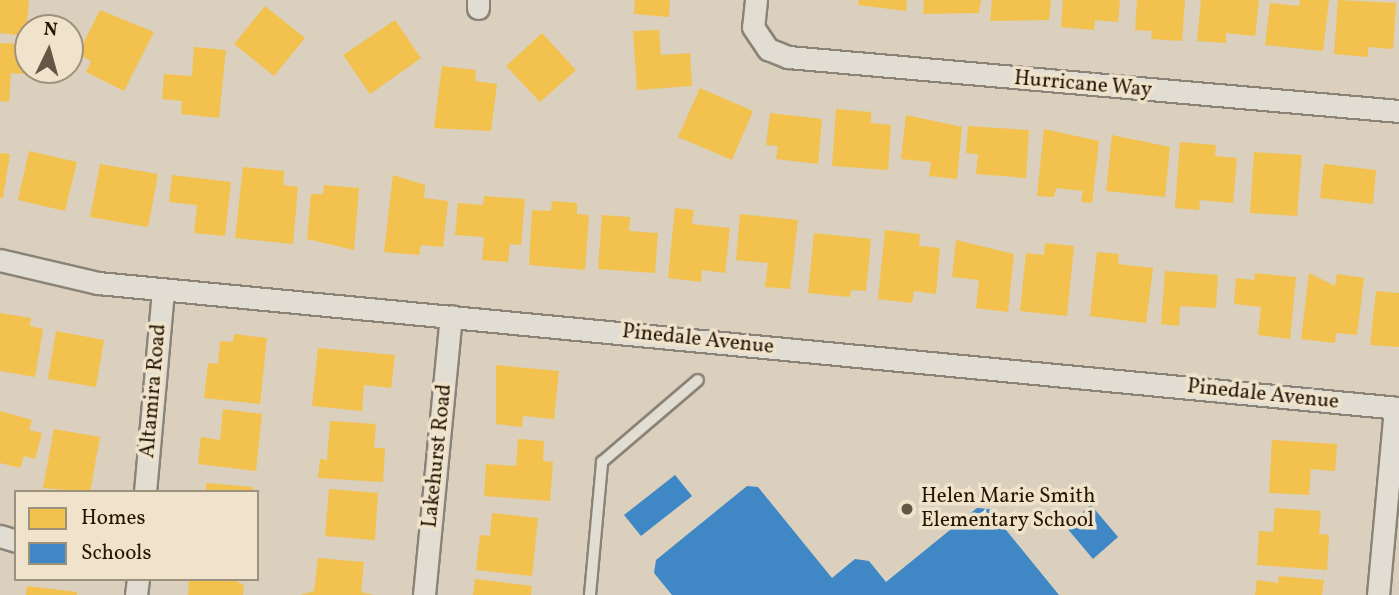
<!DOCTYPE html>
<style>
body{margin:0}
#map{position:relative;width:1399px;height:595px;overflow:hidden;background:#dad0bd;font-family:Vollkorn,serif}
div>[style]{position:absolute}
.homes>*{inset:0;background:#f2c14e}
.schools>*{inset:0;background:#3f88c5}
.roads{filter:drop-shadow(2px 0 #8a8376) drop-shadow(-2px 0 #8a8376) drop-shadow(0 2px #8a8376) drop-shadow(0 -2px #8a8376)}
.service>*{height:10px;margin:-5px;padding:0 5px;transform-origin:5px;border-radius:5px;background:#e2ddd3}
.minor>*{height:21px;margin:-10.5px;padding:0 10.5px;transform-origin:10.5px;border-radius:10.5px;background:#e2ddd3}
.dots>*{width:19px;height:19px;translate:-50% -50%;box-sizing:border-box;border:4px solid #efe3cc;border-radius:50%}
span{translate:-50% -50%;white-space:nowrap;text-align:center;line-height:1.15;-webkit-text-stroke:7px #efe3cc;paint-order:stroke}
.street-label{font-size:21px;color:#251604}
.poi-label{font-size:21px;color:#251604}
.left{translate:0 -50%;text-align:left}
.legend{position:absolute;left:14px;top:490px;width:245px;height:91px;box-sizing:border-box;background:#efe3cc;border:2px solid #9e917c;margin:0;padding:9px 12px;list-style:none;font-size:21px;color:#251604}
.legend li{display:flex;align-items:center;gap:14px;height:35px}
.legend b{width:35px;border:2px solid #9e917c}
.north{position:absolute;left:14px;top:14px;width:70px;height:70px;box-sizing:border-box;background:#efe3cc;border:2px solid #9e917c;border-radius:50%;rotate:5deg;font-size:19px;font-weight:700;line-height:28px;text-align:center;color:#251604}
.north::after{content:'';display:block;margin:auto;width:24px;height:32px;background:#645745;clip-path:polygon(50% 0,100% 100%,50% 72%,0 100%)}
</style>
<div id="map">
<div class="homes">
<div style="clip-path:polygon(0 0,29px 0,26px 36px,0 33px)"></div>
<div style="clip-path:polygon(635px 0,670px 0,669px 17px,634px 14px)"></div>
<div style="clip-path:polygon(859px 0,907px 0,906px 11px,858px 5px)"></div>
<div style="clip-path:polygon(924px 0,981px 0,979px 13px,923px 14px)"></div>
<div style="clip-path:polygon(992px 0,1051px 0,1049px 20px,990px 21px)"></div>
<div style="clip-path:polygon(1063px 0,1120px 0,1118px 22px,1095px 20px,1094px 30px,1061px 27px)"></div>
<div style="clip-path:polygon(1137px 0,1185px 0,1182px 41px,1151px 39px,1152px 31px,1135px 30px)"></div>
<div style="clip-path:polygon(1201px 0,1259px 0,1255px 36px,1226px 33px,1226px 43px,1197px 41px)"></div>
<div style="clip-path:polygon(1300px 0,1329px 0,1323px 51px,1265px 45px,1270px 3px,1299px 6px)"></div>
<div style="clip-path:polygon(1338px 0,1396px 3px,1393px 49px,1368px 47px,1368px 57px,1334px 54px)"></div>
<div style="clip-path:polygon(265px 6px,305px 38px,274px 76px,234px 44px)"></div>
<div style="clip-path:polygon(100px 10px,154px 32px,124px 91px,86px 72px,91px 61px,78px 54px)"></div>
<div style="clip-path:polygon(395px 20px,421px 58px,370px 94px,343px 55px)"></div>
<div style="clip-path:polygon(659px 30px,661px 55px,690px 53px,692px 86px,637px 90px,633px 31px)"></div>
<div style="clip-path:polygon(542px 33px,576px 70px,540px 102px,506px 66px)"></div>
<div style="clip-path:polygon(0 43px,26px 44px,24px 74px,11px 73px,9px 102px,0 101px)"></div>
<div style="clip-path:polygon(194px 47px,226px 50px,219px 118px,181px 114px,182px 101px,162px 99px,164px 74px,192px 76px)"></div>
<div style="clip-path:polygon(442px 66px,476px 70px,475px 81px,497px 84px,491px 131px,434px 128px)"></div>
<div style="clip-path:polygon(700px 88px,753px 111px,732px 160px,678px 137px)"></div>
<div style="clip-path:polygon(836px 109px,871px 112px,871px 123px,891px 125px,888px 170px,832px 166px)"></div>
<div style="clip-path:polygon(770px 113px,822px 119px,818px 164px,776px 159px,778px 146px,766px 145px)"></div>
<div style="clip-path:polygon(906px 115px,962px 127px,957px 179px,929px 176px,931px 162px,901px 159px)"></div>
<div style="clip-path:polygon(968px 126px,1029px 130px,1026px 178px,976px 174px,978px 154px,966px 153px)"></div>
<div style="clip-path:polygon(1044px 129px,1099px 141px,1092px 203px,1081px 202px,1083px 191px,1056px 188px,1054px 197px,1037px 196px)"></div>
<div style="clip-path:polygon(1112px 135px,1170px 147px,1165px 197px,1106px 191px)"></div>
<div style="clip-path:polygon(1180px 142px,1216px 145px,1215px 156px,1237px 158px,1233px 203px,1200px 200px,1199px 210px,1175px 208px)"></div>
<div style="clip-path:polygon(29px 151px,77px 162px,65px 211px,18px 200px)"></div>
<div style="clip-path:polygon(1254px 152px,1302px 155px,1297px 216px,1250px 213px)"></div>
<div style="clip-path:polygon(0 153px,10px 154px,3px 198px,0 198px)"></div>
<div style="clip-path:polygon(100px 164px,158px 174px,148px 227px,90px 217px)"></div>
<div style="clip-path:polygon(1324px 164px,1376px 170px,1373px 204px,1320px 198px)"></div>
<div style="clip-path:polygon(243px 167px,284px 171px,283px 185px,298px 187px,293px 244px,235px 238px)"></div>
<div style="clip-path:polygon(172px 175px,231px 182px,225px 236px,194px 233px,197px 205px,169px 202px)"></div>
<div style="clip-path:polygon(393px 175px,425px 185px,424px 198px,448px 201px,443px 247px,421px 245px,419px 255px,384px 252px)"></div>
<div style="clip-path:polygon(324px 185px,359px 188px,354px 250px,307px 239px,311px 194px,323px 194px)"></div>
<div style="clip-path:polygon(484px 196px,525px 199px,521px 245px,510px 244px,508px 262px,482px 260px,484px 237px,455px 235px,458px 203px,483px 205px)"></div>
<div style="clip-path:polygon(552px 201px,577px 203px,577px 214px,589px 215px,585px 270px,529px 265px,532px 210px,551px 211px)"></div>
<div style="clip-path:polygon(675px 208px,694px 210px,692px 224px,730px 228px,725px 273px,702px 270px,701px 282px,668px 278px)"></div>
<div style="clip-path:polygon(740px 214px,798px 220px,790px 289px,765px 287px,768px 263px,736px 260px)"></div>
<div style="clip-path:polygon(602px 215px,630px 217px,629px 231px,658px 233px,655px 273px,598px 269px)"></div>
<div style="clip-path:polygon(885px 230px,920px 234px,919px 246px,940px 248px,936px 294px,914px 291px,912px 303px,878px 299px)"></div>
<div style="clip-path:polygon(814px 233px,871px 239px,866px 291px,851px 290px,850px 297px,808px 293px)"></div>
<div style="clip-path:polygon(956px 240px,1014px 254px,1008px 312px,976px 308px,979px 280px,952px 277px)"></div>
<div style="clip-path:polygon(1045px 243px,1074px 246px,1067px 316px,1020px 311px,1026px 253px,1044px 255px)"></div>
<div style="clip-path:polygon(1097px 252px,1119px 254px,1118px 264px,1153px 268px,1146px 323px,1090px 316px)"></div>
<div style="clip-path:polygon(1165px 271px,1218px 275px,1216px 308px,1180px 306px,1179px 326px,1161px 324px)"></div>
<div style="clip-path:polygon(1255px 273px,1296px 277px,1290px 339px,1258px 335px,1261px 307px,1234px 304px,1236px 278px,1254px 280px)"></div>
<div style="clip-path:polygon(1309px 273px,1335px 286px,1337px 274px,1364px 278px,1357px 335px,1336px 333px,1335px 343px,1301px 339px)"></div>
<div style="clip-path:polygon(1376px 291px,1399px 293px,1399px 347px,1370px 345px)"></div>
<div style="clip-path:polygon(0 313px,31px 318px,30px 326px,43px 329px,35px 377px,0 371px)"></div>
<div style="clip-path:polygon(56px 331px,104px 340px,96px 387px,48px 379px)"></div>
<div style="clip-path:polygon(234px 334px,267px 338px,260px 404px,204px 398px,208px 363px,218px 364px,220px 341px,233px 342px)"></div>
<div style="clip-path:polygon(318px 348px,395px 355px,391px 388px,364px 385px,362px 411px,312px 406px)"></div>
<div style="clip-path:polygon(496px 365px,559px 371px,554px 419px,523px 416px,522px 427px,496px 424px)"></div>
<div style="clip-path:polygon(223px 409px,262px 414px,256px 471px,198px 464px,201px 437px,220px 440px)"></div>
<div style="clip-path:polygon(0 411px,32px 420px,29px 430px,42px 433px,35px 459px,24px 456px,20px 468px,0 463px)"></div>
<div style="clip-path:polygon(330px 421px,376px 424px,374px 448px,385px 448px,383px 482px,318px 478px,320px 459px,327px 460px)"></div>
<div style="clip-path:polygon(54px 429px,100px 437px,90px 492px,43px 488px)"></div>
<div style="clip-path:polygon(518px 439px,544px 441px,543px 461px,553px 462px,550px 501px,484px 496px,486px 464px,516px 466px)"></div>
<div style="clip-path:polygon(1272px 440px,1337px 444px,1335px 471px,1311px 469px,1309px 495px,1269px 493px)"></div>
<div style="clip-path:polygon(206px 483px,253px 487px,253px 492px,206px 492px)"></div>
<div style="clip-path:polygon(329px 489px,378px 493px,375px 540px,325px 536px)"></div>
<div style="clip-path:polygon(1275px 508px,1321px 511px,1319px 534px,1329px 535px,1327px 570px,1257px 565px,1259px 531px,1273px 532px)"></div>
<div style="clip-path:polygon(492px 513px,538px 518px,532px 576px,476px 570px,480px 535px,490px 536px)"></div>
<div style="clip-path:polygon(318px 558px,364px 562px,361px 592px,374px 595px,300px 595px,314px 591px)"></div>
<div style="clip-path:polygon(1279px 576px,1324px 580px,1322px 595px,1255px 595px,1257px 580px,1278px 583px)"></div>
<div style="clip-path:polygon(189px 579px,232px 579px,244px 585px,243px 595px,188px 595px)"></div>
<div style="clip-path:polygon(475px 579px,532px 586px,531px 595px,473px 595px)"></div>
<div style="clip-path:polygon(27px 586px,77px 592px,77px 595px,26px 595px)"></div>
</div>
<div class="schools">
<div style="clip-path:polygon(675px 475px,692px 496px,641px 536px,624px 515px)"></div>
<div style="clip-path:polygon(747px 486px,758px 487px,832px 578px,855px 559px,869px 561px,886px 582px,977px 508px,989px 509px,1059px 595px,672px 595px,654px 573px,656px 560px)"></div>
<div style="clip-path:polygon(1091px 505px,1118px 537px,1093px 559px,1066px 527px)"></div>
</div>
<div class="roads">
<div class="service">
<div style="left:590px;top:595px;width:134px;rotate:-84.8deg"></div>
<div style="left:602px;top:462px;width:126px;rotate:-40.5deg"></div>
</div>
<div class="minor">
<div style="left:756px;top:0;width:27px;rotate:96deg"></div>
<div style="left:753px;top:27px;width:27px;rotate:56deg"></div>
<div style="left:768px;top:49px;width:22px;rotate:22deg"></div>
<div style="left:788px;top:57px;width:613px;rotate:5.05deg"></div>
<div style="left:478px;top:8px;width:8px;rotate:-90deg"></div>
<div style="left:0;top:260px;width:101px;rotate:13.2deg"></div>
<div style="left:98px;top:283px;width:1307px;rotate:5.49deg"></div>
<div style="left:145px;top:492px;width:203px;rotate:-84.9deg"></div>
<div style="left:0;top:536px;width:17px;rotate:17deg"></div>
<div style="left:136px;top:595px;width:16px;rotate:-83deg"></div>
<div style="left:424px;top:595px;width:280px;rotate:-84.5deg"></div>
<div style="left:1378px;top:595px;width:188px;rotate:-84.8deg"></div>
</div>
</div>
<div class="dots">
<div style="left:907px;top:509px;background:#645745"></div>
</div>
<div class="street-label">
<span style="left:1083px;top:85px;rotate:5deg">Hurricane Way</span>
<span style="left:698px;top:340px;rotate:6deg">Pinedale Avenue</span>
<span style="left:154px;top:391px;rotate:-85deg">Altamira Road</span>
<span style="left:1263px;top:395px;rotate:6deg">Pinedale Avenue</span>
<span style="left:438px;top:456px;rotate:-84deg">Lakehurst Road</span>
</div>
<div class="poi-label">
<span class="left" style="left:921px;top:509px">Helen Marie Smith<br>Elementary School</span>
</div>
<ul class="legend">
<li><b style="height:19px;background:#f2c14e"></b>Homes</li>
<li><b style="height:19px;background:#3f88c5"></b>Schools</li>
</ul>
<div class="north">N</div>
</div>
